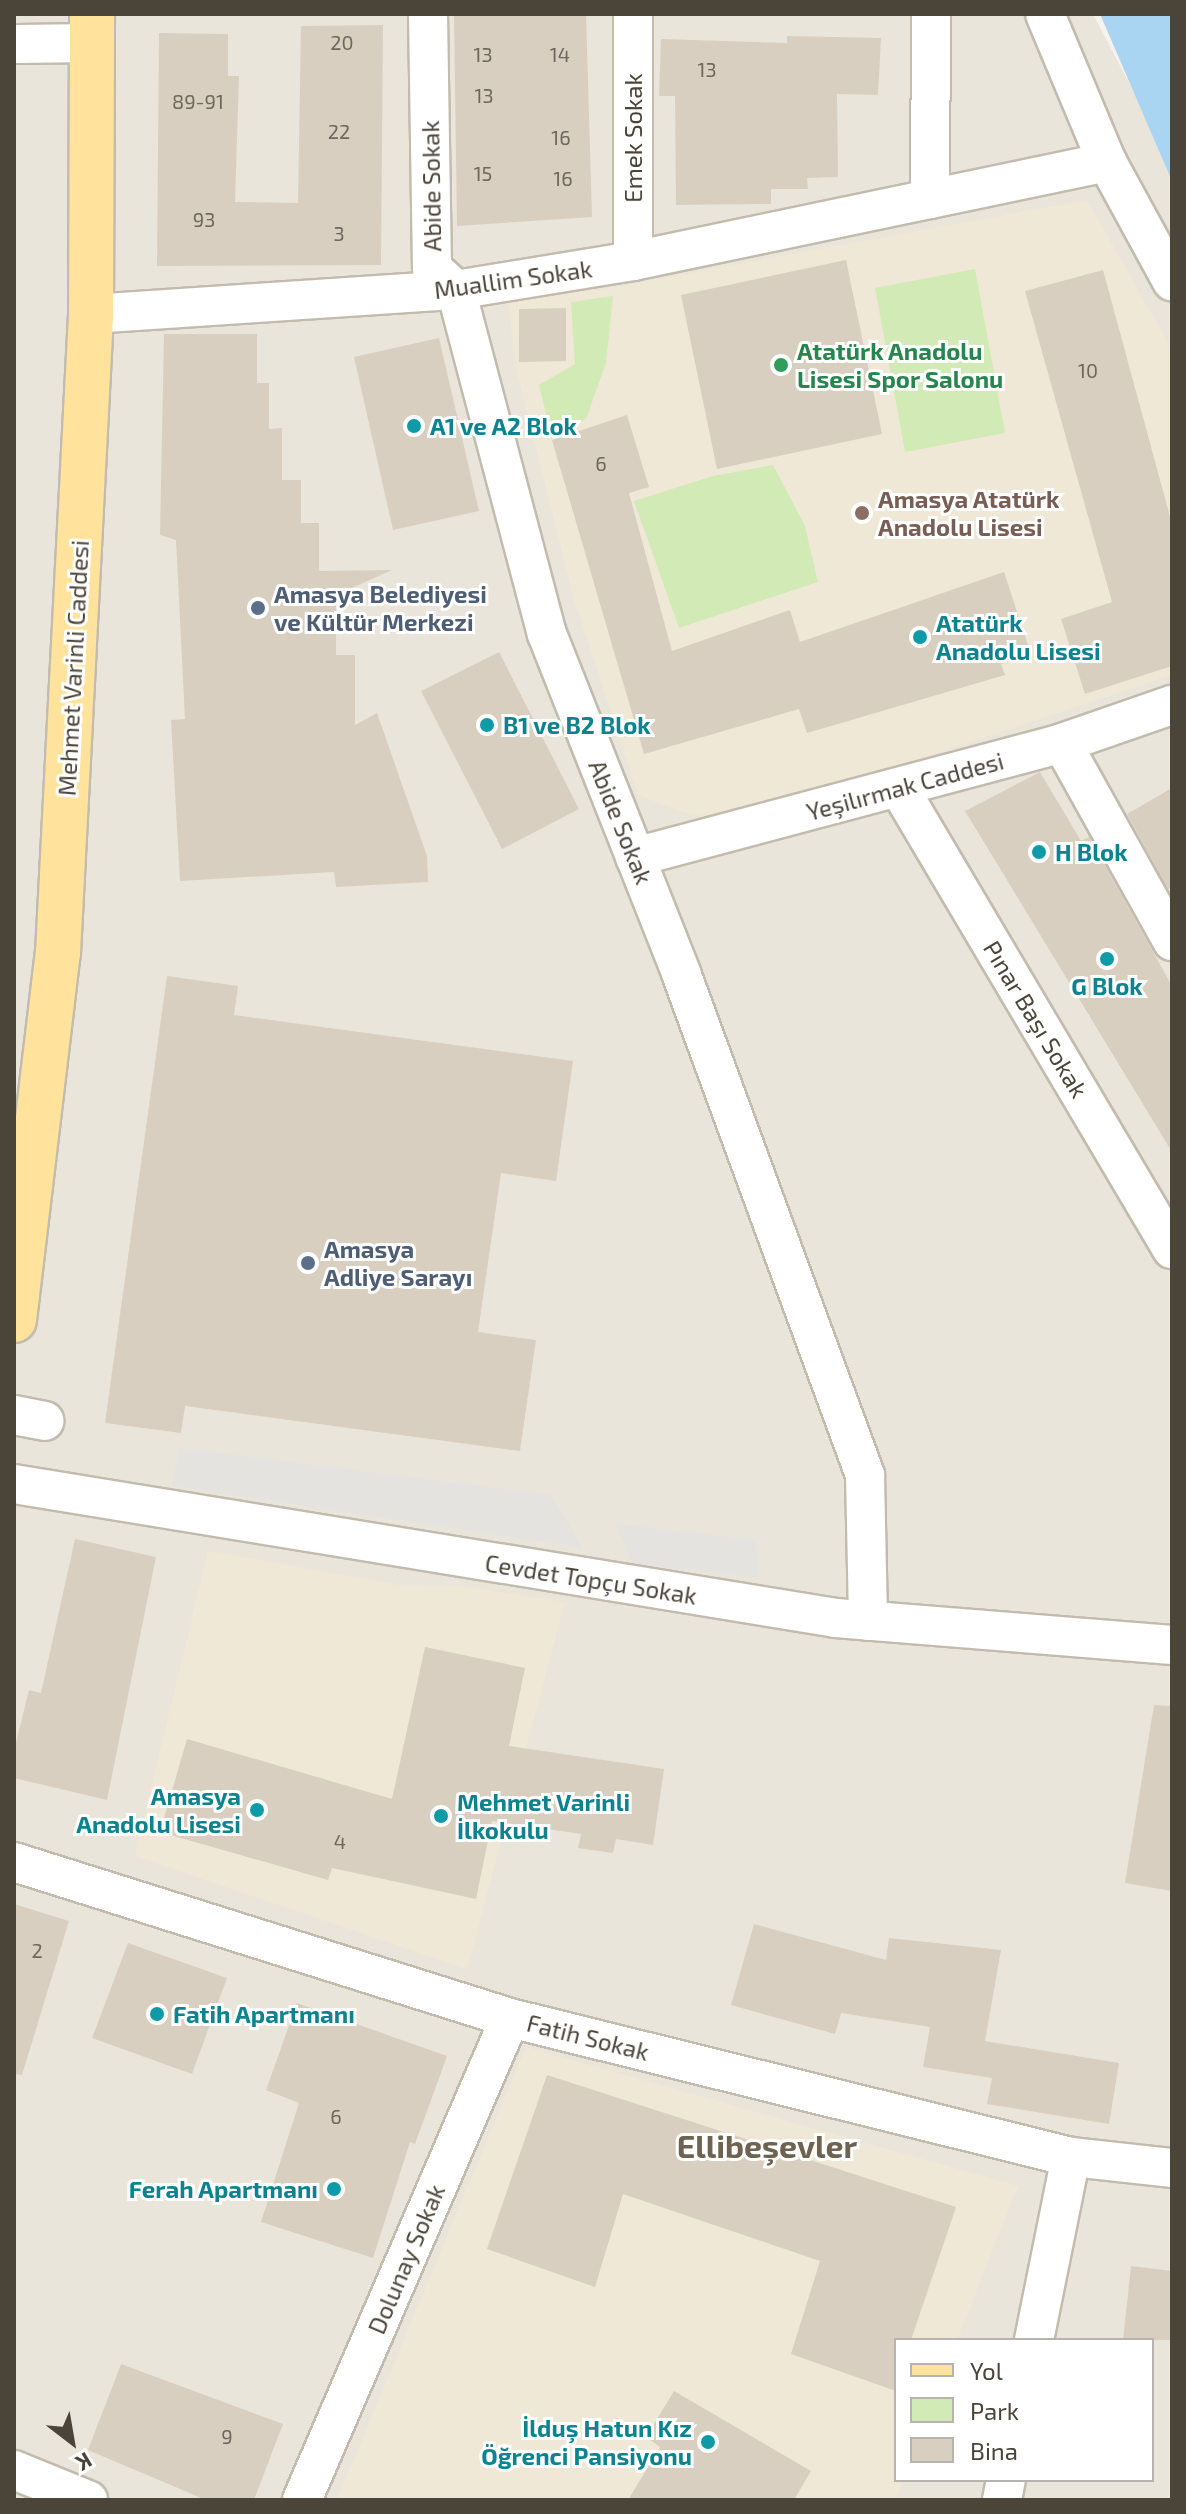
<!DOCTYPE html>
<meta charset="utf-8">
<style>
body{margin:0}
#map{position:relative;width:1186px;height:2514px;overflow:hidden;background:#f6f3ec;font-family:"Exo 2",sans-serif}
div>[style]{position:absolute}
.residential>*{inset:0;background:#eae5da}
.education>*{inset:0;background:#efe8d6}
.green>*{inset:0;background:#d2eab5}
.parking>*{inset:0;background:#e5e3e0}
.water>*{inset:0;background:#a9d4f2}
.building>*{inset:0;background:#d8cfc1}
.roads{filter:drop-shadow(2px 0 #c2bbae) drop-shadow(-2px 0 #c2bbae) drop-shadow(0 2px #c2bbae) drop-shadow(0 -2px #c2bbae)}
.minor>*{height:38px;margin:-19px;padding:0 19px;transform-origin:19px;border-radius:19px;background:#fff}
.major>*{height:44px;margin:-22px;padding:0 22px;transform-origin:22px;border-radius:22px;background:#ffe39c}
.dots>*{width:22px;height:22px;translate:-50% -50%;box-sizing:border-box;border:4px solid #fff;border-radius:50%}
span{translate:-50% -50%;white-space:nowrap;text-align:center;line-height:1.15;-webkit-text-stroke:6px #fff;paint-order:stroke}
.number-label{font-size:20px;color:#6e675b}
.number-label span{-webkit-text-stroke-width:0}
.street-label{font-size:24px;color:#4b4439}
.leisure-label{font-size:24px;color:#27864d;font-weight:700}
.left{translate:0 -50%;text-align:left}
.culture-label{font-size:24px;color:#0d838f;font-weight:700}
.right{translate:-100% -50%;text-align:right}
.education-label{font-size:24px;color:#785e54;font-weight:700}
.service-label{font-size:24px;color:#4e5e75;font-weight:700}
.district-label{font-size:32px;color:#6e6250;font-weight:700}
.frame{position:absolute;inset:0;border:16px solid #4b4439;pointer-events:none}
.legend{position:absolute;left:894px;top:2338px;width:260px;height:144px;box-sizing:border-box;background:#fff;border:2px solid #b7b4b0;margin:0;padding:10px 14px;list-style:none;font-size:24px;color:#4b4439}
.legend li{display:flex;align-items:center;gap:16px;height:40px}
.legend b{width:40px;border:2px solid #b7b4b0}
.north{position:absolute;left:32px;top:2402px;width:80px;height:80px;-webkit-text-stroke:6px #fff;paint-order:stroke;rotate:149deg;font-size:22px;font-weight:700;line-height:32px;text-align:center;color:#4b4439}
.north::after{content:'';display:block;margin:auto;width:28px;height:36px;background:#4b4439;clip-path:polygon(50% 0,100% 100%,50% 72%,0 100%)}
</style>
<div id="map">
<div class="residential">
<div style="clip-path:polygon(evenodd,14px 14px,1093px 14px,1172px 165px,1172px 2500px,14px 2500px,14px 14px,896px 2340px,1152px 2340px,1152px 2480px,896px 2480px,896px 2340px)"></div>
</div>
<div class="education">
<div style="clip-path:polygon(1087px 200px,1172px 350px,1172px 675px,734px 820px,683px 812px,638px 795px,574px 599px,515px 364px,508px 299px,603px 289px)"></div>
<div style="clip-path:polygon(208px 1551px,399px 1585px,459px 1586px,565px 1602px,467px 1969px,135px 1856px)"></div>
<div style="clip-path:polygon(526px 2047px,1018px 2186px,957px 2340px,896px 2340px,896px 2480px,903px 2480px,895px 2500px,337px 2500px)"></div>
</div>
<div class="green">
<div style="clip-path:polygon(975px 269px,1005px 433px,905px 452px,875px 288px)"></div>
<div style="clip-path:polygon(613px 296px,606px 363px,586px 419px,551px 433px,539px 385px,575px 364px,571px 302px)"></div>
<div style="clip-path:polygon(773px 465px,805px 526px,818px 582px,679px 628px,634px 501px,713px 476px)"></div>
</div>
<div class="parking">
<div style="clip-path:polygon(179px 1448px,551px 1495px,583px 1548px,172px 1486px)"></div>
<div style="clip-path:polygon(616px 1524px,757px 1540px,759px 1578px,632px 1563px)"></div>
</div>
<div class="water">
<div style="clip-path:polygon(1100px 14px,1172px 14px,1172px 181px)"></div>
</div>
<div class="building">
<div style="clip-path:polygon(454px 14px,586px 14px,592px 217px,457px 226px)"></div>
<div style="clip-path:polygon(383px 25px,381px 265px,157px 266px,159px 33px,228px 34px,228px 76px,239px 76px,235px 202px,298px 203px,301px 26px)"></div>
<div style="clip-path:polygon(787px 36px,881px 38px,878px 95px,837px 94px,838px 177px,807px 178px,808px 189px,771px 189px,771px 204px,676px 205px,675px 96px,659px 96px,661px 39px,787px 43px)"></div>
<div style="clip-path:polygon(846px 260px,882px 434px,717px 469px,681px 295px)"></div>
<div style="clip-path:polygon(1103px 270px,1172px 524px,1172px 666px,1085px 694px,1061px 619px,1112px 602px,1025px 291px)"></div>
<div style="clip-path:polygon(566px 308px,566px 361px,519px 362px,519px 309px)"></div>
<div style="clip-path:polygon(164px 334px,257px 334px,257px 383px,269px 383px,269px 429px,282px 428px,282px 480px,301px 480px,301px 523px,319px 523px,319px 571px,392px 570px,336px 595px,336px 655px,355px 655px,355px 725px,377px 713px,427px 856px,428px 882px,336px 887px,334px 872px,180px 881px,171px 720px,185px 719px,176px 540px,160px 535px)"></div>
<div style="clip-path:polygon(439px 338px,479px 511px,393px 530px,354px 357px)"></div>
<div style="clip-path:polygon(627px 415px,649px 487px,629px 493px,672px 651px,790px 610px,800px 642px,1004px 572px,1031px 654px,1001px 664px,1005px 675px,807px 733px,799px 709px,644px 754px,552px 440px)"></div>
<div style="clip-path:polygon(499px 652px,579px 809px,502px 849px,421px 691px)"></div>
<div style="clip-path:polygon(1040px 772px,1081px 841px,1089px 837px,1172px 986px,1172px 1152px,965px 811px)"></div>
<div style="clip-path:polygon(1172px 788px,1172px 887px,1168px 889px,1127px 814px)"></div>
<div style="clip-path:polygon(167px 976px,238px 986px,234px 1015px,573px 1061px,556px 1181px,501px 1173px,478px 1332px,536px 1340px,520px 1451px,185px 1406px,181px 1433px,105px 1423px)"></div>
<div style="clip-path:polygon(75px 1539px,156px 1557px,107px 1800px,14px 1778px,14px 1751px,29px 1690px,41px 1693px)"></div>
<div style="clip-path:polygon(425px 1647px,525px 1668px,509px 1746px,664px 1769px,653px 1845px,616px 1839px,613px 1853px,578px 1848px,581px 1834px,492px 1821px,476px 1899px,332px 1868px,328px 1880px,160px 1832px,187px 1739px,392px 1799px)"></div>
<div style="clip-path:polygon(1154px 1705px,1172px 1706px,1172px 1891px,1125px 1883px)"></div>
<div style="clip-path:polygon(14px 1904px,69px 1921px,22px 2075px,14px 2074px)"></div>
<div style="clip-path:polygon(754px 1924px,886px 1960px,889px 1938px,1001px 1950px,985px 2041px,1119px 2063px,1109px 2124px,987px 2104px,992px 2078px,923px 2067px,930px 2027px,841px 2013px,835px 2034px,731px 2005px)"></div>
<div style="clip-path:polygon(128px 1943px,227px 1978px,192px 2074px,92px 2038px)"></div>
<div style="clip-path:polygon(297px 2003px,447px 2056px,415px 2144px,410px 2142px,373px 2258px,261px 2222px,299px 2103px,266px 2090px)"></div>
<div style="clip-path:polygon(547px 2075px,956px 2207px,911px 2340px,896px 2340px,896px 2391px,791px 2354px,820px 2261px,623px 2194px,595px 2287px,487px 2249px)"></div>
<div style="clip-path:polygon(1131px 2266px,1172px 2271px,1172px 2340px,1123px 2340px)"></div>
<div style="clip-path:polygon(121px 2364px,283px 2424px,254px 2500px,206px 2500px,88px 2450px)"></div>
<div style="clip-path:polygon(674px 2391px,811px 2471px,794px 2500px,628px 2500px,660px 2447px,646px 2437px)"></div>
</div>
<div class="roads">
<div class="minor">
<div style="left:428px;top:14px;width:254px;rotate:89.1deg"></div>
<div style="left:432px;top:268px;width:33px;rotate:43deg"></div>
<div style="left:456px;top:290px;width:356px;rotate:75.2deg"></div>
<div style="left:547px;top:634px;width:365px;rotate:68.4deg"></div>
<div style="left:681px;top:973px;width:535px;rotate:69.87deg"></div>
<div style="left:865px;top:1475px;width:146px;rotate:88.8deg"></div>
<div style="left:633px;top:14px;width:247px;rotate:90deg"></div>
<div style="left:1045px;top:14px;width:160px;rotate:67.3deg"></div>
<div style="left:1107px;top:162px;width:136px;rotate:61.4deg"></div>
<div style="left:14px;top:44px;width:78px;rotate:-0.7deg"></div>
<div style="left:930px;top:199px;width:181px;rotate:-11.8deg"></div>
<div style="left:91px;top:314px;width:366px;rotate:-3.8deg"></div>
<div style="left:456px;top:290px;width:179px;rotate:-9.3deg"></div>
<div style="left:633px;top:261px;width:303px;rotate:-11.8deg"></div>
<div style="left:930px;top:199px;width:185px;rotate:-89.7deg"></div>
<div style="left:1062px;top:743px;width:227px;rotate:60.9deg"></div>
<div style="left:899px;top:788px;width:536px;rotate:59.37deg"></div>
<div style="left:635px;top:857px;width:442px;rotate:-14.9deg"></div>
<div style="left:1062px;top:743px;width:116px;rotate:-19.1deg"></div>
<div style="left:14px;top:1415px;width:31px;rotate:11deg"></div>
<div style="left:14px;top:1484px;width:833px;rotate:9.26deg"></div>
<div style="left:836px;top:1618px;width:337px;rotate:4.6deg"></div>
<div style="left:14px;top:1862px;width:520px;rotate:17.46deg"></div>
<div style="left:510px;top:2018px;width:578px;rotate:13.92deg"></div>
<div style="left:1071px;top:2157px;width:102px;rotate:6.2deg"></div>
<div style="left:1034px;top:2340px;width:187px;rotate:-78.6deg"></div>
<div style="left:14px;top:2470px;width:80px;rotate:22.1deg"></div>
<div style="left:302px;top:2500px;width:525px;rotate:-66.66deg"></div>
<div style="left:1002px;top:2500px;width:20px;rotate:-79deg"></div>
</div>
<div class="major">
<div style="left:14px;top:1320px;width:370px;rotate:-83.2deg"></div>
<div style="left:58px;top:953px;width:640px;rotate:-87.04deg"></div>
<div style="left:91px;top:314px;width:300px;rotate:-89.8deg"></div>
</div>
</div>
<div class="dots">
<div style="left:781px;top:365px;background:#2e9e5b"></div>
<div style="left:414px;top:426px;background:#0f9aa8"></div>
<div style="left:862px;top:513px;background:#8d6e63"></div>
<div style="left:258px;top:608px;background:#5c6f8a"></div>
<div style="left:920px;top:637px;background:#0f9aa8"></div>
<div style="left:487px;top:725px;background:#0f9aa8"></div>
<div style="left:1039px;top:852px;background:#0f9aa8"></div>
<div style="left:1107px;top:959px;background:#0f9aa8"></div>
<div style="left:308px;top:1263px;background:#5c6f8a"></div>
<div style="left:257px;top:1810px;background:#0f9aa8"></div>
<div style="left:441px;top:1816px;background:#0f9aa8"></div>
<div style="left:157px;top:2014px;background:#0f9aa8"></div>
<div style="left:334px;top:2189px;background:#0f9aa8"></div>
<div style="left:708px;top:2442px;background:#0f9aa8"></div>
</div>
<div class="number-label">
<span style="left:342px;top:42px">20</span>
<span style="left:483px;top:54px">13</span>
<span style="left:560px;top:54px">14</span>
<span style="left:707px;top:69px">13</span>
<span style="left:484px;top:95px">13</span>
<span style="left:198px;top:101px">89-91</span>
<span style="left:339px;top:131px">22</span>
<span style="left:561px;top:137px">16</span>
<span style="left:483px;top:173px">15</span>
<span style="left:563px;top:178px">16</span>
<span style="left:204px;top:219px">93</span>
<span style="left:339px;top:233px">3</span>
<span style="left:1088px;top:370px">10</span>
<span style="left:601px;top:463px">6</span>
<span style="left:340px;top:1841px">4</span>
<span style="left:37px;top:1950px">2</span>
<span style="left:336px;top:2116px">6</span>
<span style="left:227px;top:2436px">9</span>
</div>
<div class="street-label">
<span style="left:633px;top:138px;rotate:-90deg">Emek Sokak</span>
<span style="left:431px;top:186px;rotate:-91deg">Abide Sokak</span>
<span style="left:513px;top:279px;rotate:-8deg">Muallim Sokak</span>
<span style="left:73px;top:668px;rotate:-87deg">Mehmet Varinli Caddesi</span>
<span style="left:905px;top:786px;rotate:-15deg">Yeşilırmak Caddesi</span>
<span style="left:621px;top:822px;rotate:68deg">Abide Sokak</span>
<span style="left:1036px;top:1019px;rotate:59deg">Pınar Başı Sokak</span>
<span style="left:591px;top:1579px;rotate:9deg">Cevdet Topçu Sokak</span>
<span style="left:588px;top:2037px;rotate:14deg">Fatih Sokak</span>
<span style="left:406px;top:2259px;rotate:-67deg">Dolunay Sokak</span>
</div>
<div class="leisure-label">
<span class="left" style="left:797px;top:365px">Atatürk Anadolu<br>Lisesi Spor Salonu</span>
</div>
<div class="culture-label">
<span class="left" style="left:430px;top:426px">A1 ve A2 Blok</span>
<span class="left" style="left:936px;top:637px">Atatürk<br>Anadolu Lisesi</span>
<span class="left" style="left:503px;top:725px">B1 ve B2 Blok</span>
<span class="left" style="left:1055px;top:852px">H Blok</span>
<span style="left:1107px;top:986px">G Blok</span>
<span class="right" style="left:241px;top:1810px">Amasya<br>Anadolu Lisesi</span>
<span class="left" style="left:457px;top:1816px">Mehmet Varinli<br>İlkokulu</span>
<span class="left" style="left:173px;top:2014px">Fatih Apartmanı</span>
<span class="right" style="left:318px;top:2189px">Ferah Apartmanı</span>
<span class="right" style="left:692px;top:2442px">İlduş Hatun Kız<br>Öğrenci Pansiyonu</span>
</div>
<div class="education-label">
<span class="left" style="left:878px;top:513px">Amasya Atatürk<br>Anadolu Lisesi</span>
</div>
<div class="service-label">
<span class="left" style="left:274px;top:608px">Amasya Belediyesi<br>ve Kültür Merkezi</span>
<span class="left" style="left:324px;top:1263px">Amasya<br>Adliye Sarayı</span>
</div>
<div class="district-label">
<span style="left:767px;top:2145px">Ellibeşevler</span>
</div>
<div class="frame"></div>
<ul class="legend">
<li><b style="height:10px;background:#ffe39c"></b>Yol</li>
<li><b style="height:22px;background:#d2eab5"></b>Park</li>
<li><b style="height:22px;background:#d8cfc1"></b>Bina</li>
</ul>
<div class="north">K</div>
</div>
